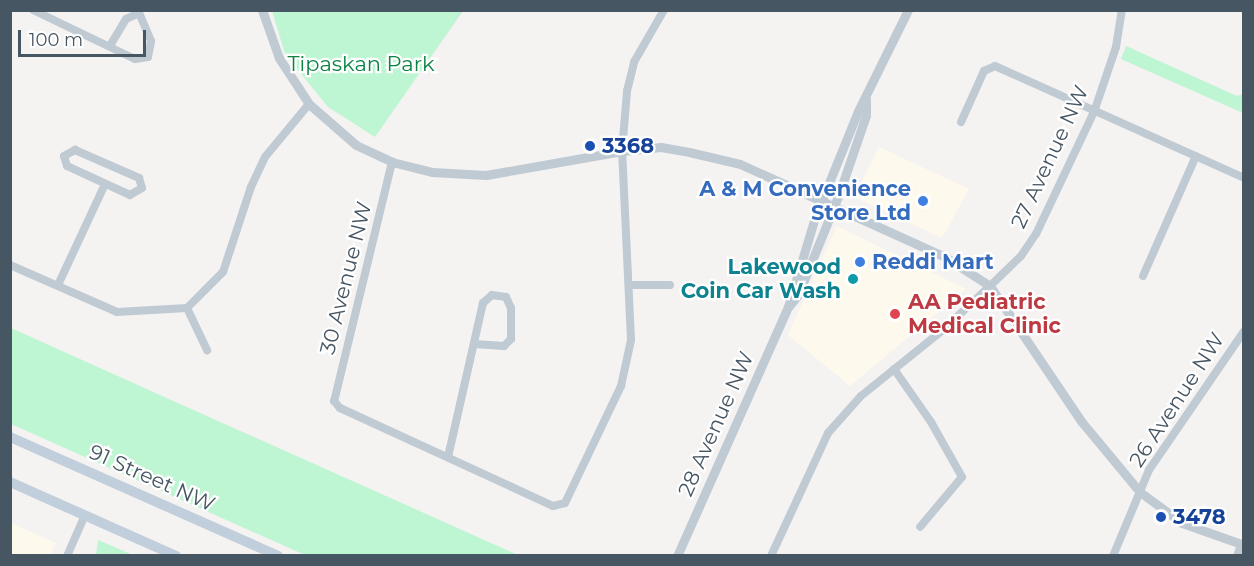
<!DOCTYPE html>
<style>
body{margin:0}
#map{position:relative;width:1254px;height:566px;overflow:hidden;background:#f5f2f2;font-family:Montserrat,sans-serif}
div>[style]{position:absolute}
.commercial>*{inset:0;background:#fef9ed}
.green>*{inset:0;background:#bef5d2}
.minor>*{height:8px;margin:-4px;padding:0 4px;transform-origin:4px;border-radius:4px;background:#bfcad3}
.tertiary>*{height:9px;margin:-4.5px;padding:0 4.5px;transform-origin:4.5px;border-radius:4.5px;background:#bfcad3}
.secondary>*{height:10px;margin:-5px;padding:0 5px;transform-origin:5px;border-radius:5px;background:#c1cedb}
.dots>*{width:16px;height:16px;translate:-50% -50%;box-sizing:border-box;border:3px solid #fff;border-radius:50%}
span{translate:-50% -50%;white-space:nowrap;text-align:center;line-height:1.15;-webkit-text-stroke:4.5px #fff;paint-order:stroke}
.park-label{font-size:21px;color:#0c8345}
.transit-label{font-size:21px;color:#164399;font-weight:700}
.left{translate:0 -50%;text-align:left}
.street-label{font-size:21px;color:#475663}
.shop-label{font-size:21px;color:#366cbe;font-weight:700}
.right{translate:-100% -50%;text-align:right}
.culture-label{font-size:21px;color:#0d838f;font-weight:700}
.health-label{font-size:21px;color:#be3a42;font-weight:700}
.frame{position:absolute;inset:0;border:12px solid #475663;pointer-events:none}
.scale{position:absolute;left:18px;top:30px;width:128px;height:27px;box-sizing:border-box;border:3px solid #475663;border-top:0;padding-left:8px;font-size:18px;line-height:21px;white-space:nowrap;color:#475663;-webkit-text-stroke:4px #fff;paint-order:stroke}
</style>
<div id="map">
<div class="commercial">
<div style="clip-path:polygon(879px 147px,969px 189px,942px 238px,854px 197px)"></div>
<div style="clip-path:polygon(837px 226px,966px 289px,850px 386px,788px 335px)"></div>
<div style="clip-path:polygon(11px 523px,56px 543px,50px 555px,11px 555px)"></div>
</div>
<div class="green">
<div style="clip-path:polygon(272px 11px,272px 10px,463px 11px,375px 137px,328px 107px,285px 54px)"></div>
<div style="clip-path:polygon(1126px 46px,1237px 96px,1243px 94px,1243px 113px,1121px 59px)"></div>
<div style="clip-path:polygon(11px 328px,131px 382px,518px 555px,305px 555px,11px 424px)"></div>
<div style="clip-path:polygon(98px 540px,133px 555px,96px 555px)"></div>
</div>
<div class="minor">
<div style="left:33px;top:10px;width:113px;rotate:25.7deg"></div>
<div style="left:135px;top:59px;width:13px;rotate:-9deg"></div>
<div style="left:148px;top:57px;width:16px;rotate:-79deg"></div>
<div style="left:151px;top:41px;width:30px;rotate:-113deg"></div>
<div style="left:139px;top:13px;width:14px;rotate:155deg"></div>
<div style="left:126px;top:19px;width:31px;rotate:121deg"></div>
<div style="left:961px;top:122px;width:56px;rotate:-65.7deg"></div>
<div style="left:984px;top:71px;width:12px;rotate:-24deg"></div>
<div style="left:995px;top:66px;width:273px;rotate:24.2deg"></div>
<div style="left:75px;top:150px;width:70px;rotate:23.6deg"></div>
<div style="left:139px;top:178px;width:10px;rotate:73deg"></div>
<div style="left:142px;top:188px;width:14px;rotate:150deg"></div>
<div style="left:130px;top:195px;width:69px;rotate:-155.3deg"></div>
<div style="left:67px;top:166px;width:10px;rotate:-107deg"></div>
<div style="left:64px;top:156px;width:13px;rotate:-29deg"></div>
<div style="left:392px;top:162px;width:246px;rotate:103.6deg"></div>
<div style="left:334px;top:401px;width:9px;rotate:49deg"></div>
<div style="left:340px;top:408px;width:234px;rotate:24.7deg"></div>
<div style="left:553px;top:506px;width:12px;rotate:-14deg"></div>
<div style="left:565px;top:503px;width:130px;rotate:-64.4deg"></div>
<div style="left:621px;top:386px;width:47px;rotate:-77.7deg"></div>
<div style="left:631px;top:340px;width:189px;rotate:-92.7deg"></div>
<div style="left:622px;top:151px;width:60px;rotate:-85.2deg"></div>
<div style="left:627px;top:91px;width:30px;rotate:-76deg"></div>
<div style="left:634px;top:62px;width:60px;rotate:-60deg"></div>
<div style="left:10px;top:265px;width:117px;rotate:23.7deg"></div>
<div style="left:117px;top:312px;width:70px;rotate:-3.3deg"></div>
<div style="left:187px;top:308px;width:51px;rotate:-45deg"></div>
<div style="left:223px;top:272px;width:89px;rotate:-71.8deg"></div>
<div style="left:251px;top:187px;width:33px;rotate:-65deg"></div>
<div style="left:265px;top:157px;width:69px;rotate:-50.3deg"></div>
<div style="left:1143px;top:276px;width:131px;rotate:-66.2deg"></div>
<div style="left:58px;top:285px;width:111px;rotate:-65deg"></div>
<div style="left:630px;top:285px;width:40px"></div>
<div style="left:187px;top:308px;width:47px;rotate:64.5deg"></div>
<div style="left:894px;top:369px;width:65px;rotate:55.1deg"></div>
<div style="left:931px;top:422px;width:63px;rotate:60.6deg"></div>
<div style="left:962px;top:477px;width:65px;rotate:130deg"></div>
<div style="left:448px;top:457px;width:158px;rotate:-77.2deg"></div>
<div style="left:483px;top:303px;width:12px;rotate:-42deg"></div>
<div style="left:492px;top:295px;width:14px;rotate:8deg"></div>
<div style="left:506px;top:297px;width:12px;rotate:66deg"></div>
<div style="left:511px;top:308px;width:31px;rotate:90deg"></div>
<div style="left:511px;top:339px;width:10px;rotate:135deg"></div>
<div style="left:504px;top:346px;width:30px;rotate:-176deg"></div>
<div style="left:67px;top:556px;width:45px;rotate:-66.3deg"></div>
<div style="left:771px;top:556px;width:136px;rotate:-65.1deg"></div>
<div style="left:828px;top:433px;width:50px;rotate:-48.3deg"></div>
<div style="left:861px;top:396px;width:107px;rotate:-38.9deg"></div>
<div style="left:944px;top:329px;width:63px;rotate:-43.1deg"></div>
<div style="left:990px;top:286px;width:43px;rotate:-44.1deg"></div>
<div style="left:1021px;top:256px;width:27px;rotate:-56deg"></div>
<div style="left:1036px;top:234px;width:135px;rotate:-64.6deg"></div>
<div style="left:1094px;top:112px;width:69px;rotate:-71.3deg"></div>
<div style="left:1116px;top:47px;width:37px;rotate:-81deg"></div>
<div style="left:1113px;top:556px;width:93px;rotate:-67.3deg"></div>
<div style="left:1149px;top:470px;width:168px;rotate:-55.6deg"></div>
<div style="left:1237px;top:556px;width:12px;rotate:-70deg"></div>
</div>
<div class="tertiary">
<div style="left:262px;top:10px;width:51px;rotate:70.5deg"></div>
<div style="left:279px;top:58px;width:55px;rotate:56.9deg"></div>
<div style="left:309px;top:104px;width:62px;rotate:41.1deg"></div>
<div style="left:356px;top:145px;width:40px;rotate:25deg"></div>
<div style="left:392px;top:162px;width:41px;rotate:14deg"></div>
<div style="left:432px;top:172px;width:54px;rotate:3.2deg"></div>
<div style="left:486px;top:175px;width:138px;rotate:-10deg"></div>
<div style="left:622px;top:151px;width:39px;rotate:-6deg"></div>
<div style="left:661px;top:147px;width:28px;rotate:10deg"></div>
<div style="left:689px;top:152px;width:52px;rotate:13.2deg"></div>
<div style="left:740px;top:164px;width:225px;rotate:24.4deg"></div>
<div style="left:945px;top:257px;width:54px;rotate:32.8deg"></div>
<div style="left:990px;top:286px;width:163px;rotate:56deg"></div>
<div style="left:1081px;top:421px;width:92px;rotate:50.3deg"></div>
<div style="left:1140px;top:492px;width:52px;rotate:36.4deg"></div>
<div style="left:1182px;top:523px;width:66px;rotate:19.5deg"></div>
<div style="left:789px;top:306px;width:14px;rotate:-51deg"></div>
<div style="left:798px;top:295px;width:109px;rotate:-67.9deg"></div>
<div style="left:839px;top:194px;width:83px;rotate:-71.1deg"></div>
<div style="left:866px;top:115px;width:16px;rotate:-90deg"></div>
<div style="left:677px;top:556px;width:273px;rotate:-66deg"></div>
<div style="left:788px;top:307px;width:94px;rotate:-73.3deg"></div>
<div style="left:815px;top:217px;width:114px;rotate:-67.9deg"></div>
<div style="left:858px;top:111px;width:113px;rotate:-63.7deg"></div>
</div>
<div class="secondary">
<div style="left:10px;top:437px;width:293px;rotate:23.9deg"></div>
<div style="left:10px;top:482px;width:182px;rotate:24deg"></div>
</div>
<div class="dots">
<div style="left:590px;top:146px;background:#1a4fb4"></div>
<div style="left:923px;top:201px;background:#3f7fe0"></div>
<div style="left:860px;top:262px;background:#3f7fe0"></div>
<div style="left:853px;top:279px;background:#0f9aa8"></div>
<div style="left:895px;top:314px;background:#e0444e"></div>
<div style="left:1161px;top:517px;background:#1a4fb4"></div>
</div>
<div class="park-label">
<span style="left:361px;top:64px">Tipaskan Park</span>
</div>
<div class="transit-label">
<span class="left" style="left:602px;top:146px">3368</span>
<span class="left" style="left:1173px;top:517px">3478</span>
</div>
<div class="street-label">
<span style="left:1050px;top:157px;rotate:-65deg">27 Avenue NW</span>
<span style="left:346px;top:278px;rotate:-76deg">30 Avenue NW</span>
<span style="left:1177px;top:400px;rotate:-57deg">26 Avenue NW</span>
<span style="left:716px;top:424px;rotate:-66deg">28 Avenue NW</span>
<span style="left:152px;top:478px;rotate:24deg">91 Street NW</span>
</div>
<div class="shop-label">
<span class="right" style="left:911px;top:201px">A &amp; M Convenience<br>Store Ltd</span>
<span class="left" style="left:872px;top:262px">Reddi Mart</span>
</div>
<div class="culture-label">
<span class="right" style="left:841px;top:279px">Lakewood<br>Coin Car Wash</span>
</div>
<div class="health-label">
<span class="left" style="left:908px;top:314px">AA Pediatric<br>Medical Clinic</span>
</div>
<div class="frame"></div>
<div class="scale">100 m</div>
</div>
